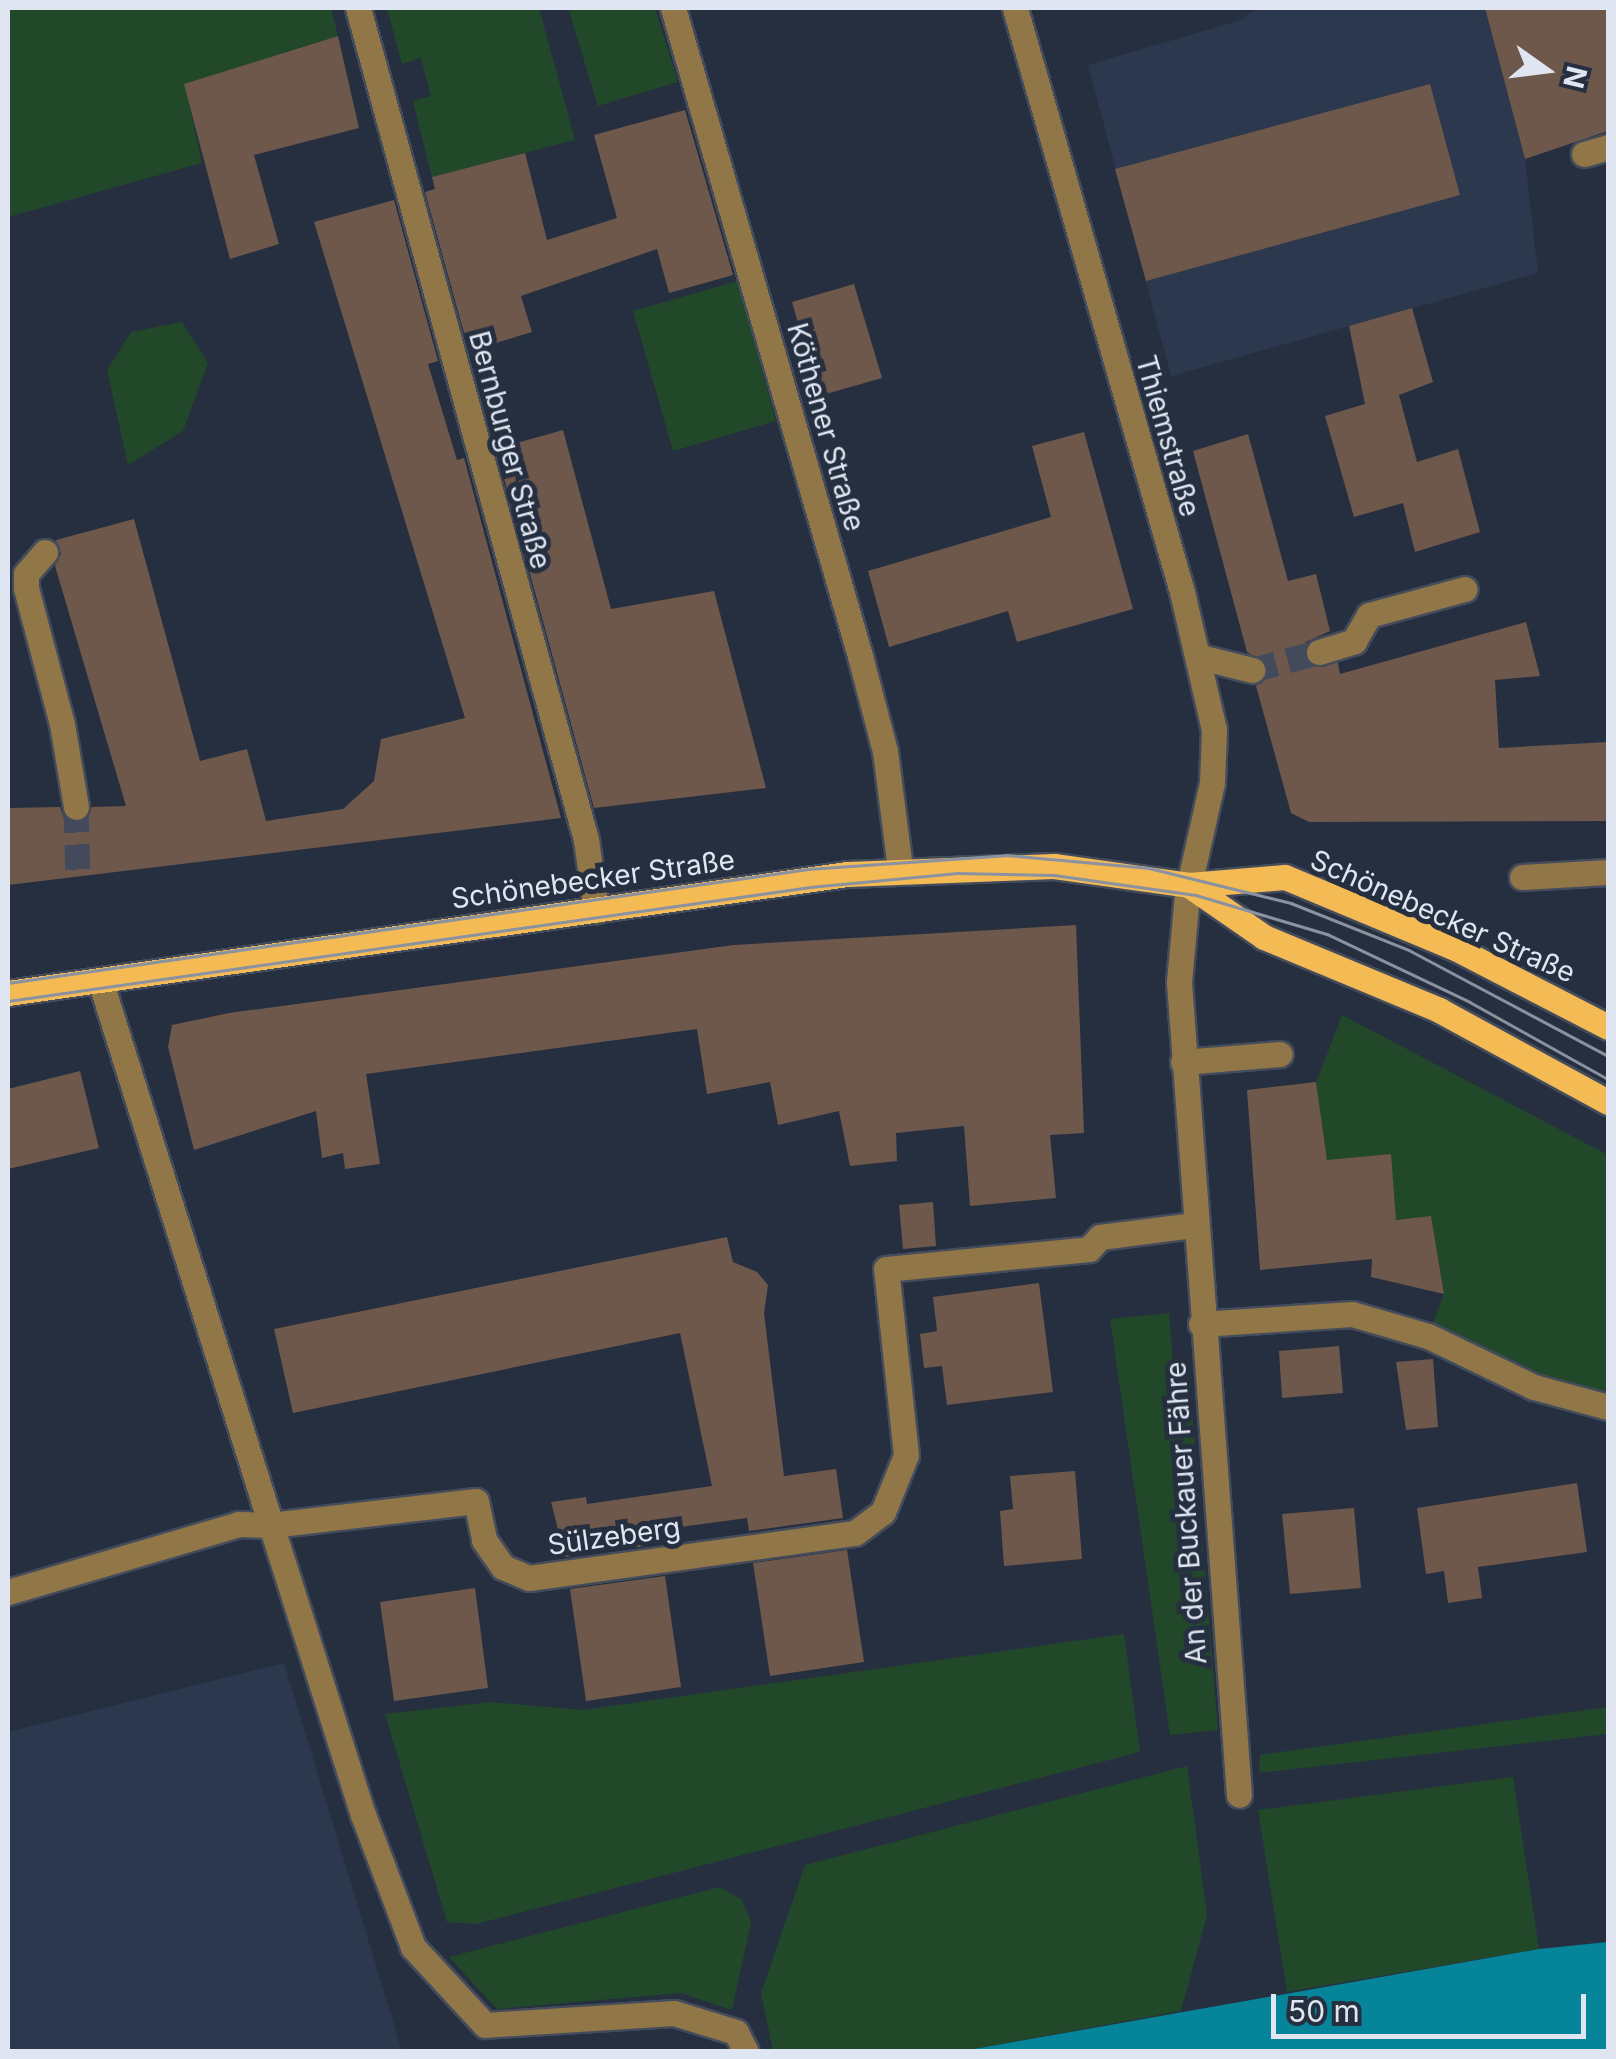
<!DOCTYPE html>
<meta charset="utf-8">
<style>
body{margin:0}
#map{position:relative;width:1616px;height:2059px;overflow:hidden;background:#262f40;font-family:Inter,sans-serif}
div>[style]{position:absolute}
.built>*{inset:0;background:#2c384e}
.green>*{inset:0;background:#214829}
.water>*{inset:0;background:#05849a}
.building>*{inset:0;background:#6d584b}
.minor-tunnel>*{height:25px;margin-top:-12.5px;transform-origin:0;background:repeating-linear-gradient(90deg,#424a5b 0 25px,transparent 0 37px)}
.roads{filter:drop-shadow(2px 0 #444c5c) drop-shadow(-2px 0 #444c5c) drop-shadow(0 2px #444c5c) drop-shadow(0 -2px #444c5c)}
.minor>*{height:25px;margin:-12.5px;padding:0 12.5px;transform-origin:12.5px;border-radius:12.5px;background:#917648}
.major>*{height:25px;margin:-12.5px;padding:0 12.5px;transform-origin:12.5px;border-radius:12.5px;background:#f4bb55}
.tram>*{height:2.5px;margin:-1.25px;padding:0 1.25px;transform-origin:1.25px;border-radius:1.25px;background:#8a92a0}
span{translate:-50% -50%;white-space:nowrap;text-align:center;line-height:1.15;-webkit-text-stroke:10px #262f40;paint-order:stroke}
.street-label{font-size:28px;color:#dfe5f1}
.frame{position:absolute;inset:0;border:10px solid #dfe5f1;pointer-events:none}
.north{position:absolute;left:1496px;top:20px;width:100px;height:100px;-webkit-text-stroke:8px #262f40;paint-order:stroke;rotate:104deg;font-size:28px;font-weight:700;line-height:40px;text-align:center;color:#dfe5f1}
.north::after{content:'';display:block;margin:auto;width:35px;height:45px;background:#dfe5f1;clip-path:polygon(50% 0,100% 100%,50% 72%,0 100%)}
.scale{position:absolute;left:1271px;top:1994px;width:315px;height:45px;box-sizing:border-box;border:5px solid #dfe5f1;border-top:0;padding-left:12px;font-size:30px;line-height:35px;white-space:nowrap;color:#dfe5f1;-webkit-text-stroke:8px #262f40;paint-order:stroke}
</style>
<div id="map">
<div class="built">
<div style="clip-path:polygon(1256px 8px,1485px 8px,1525px 159px,1538px 273px,1171px 376px,1088px 65px,1241px 20px)"></div>
<div style="clip-path:polygon(284px 1663px,402px 2051px,8px 2051px,8px 1732px)"></div>
</div>
<div class="green">
<div style="clip-path:polygon(8px 8px,331px 8px,338px 36px,185px 84px,202px 163px,8px 217px)"></div>
<div style="clip-path:polygon(387px 8px,539px 8px,575px 140px,432px 177px,413px 101px,431px 96px,421px 58px,402px 64px)"></div>
<div style="clip-path:polygon(568px 8px,655px 8px,678px 82px,598px 106px)"></div>
<div style="clip-path:polygon(737px 281px,776px 421px,673px 451px,633px 311px)"></div>
<div style="clip-path:polygon(182px 322px,208px 363px,183px 431px,128px 465px,107px 370px,131px 332px)"></div>
<div style="clip-path:polygon(1342px 1015px,1608px 1155px,1608px 1407px,1428px 1336px,1444px 1294px,1431px 1217px,1396px 1220px,1327px 1160px,1316px 1083px)"></div>
<div style="clip-path:polygon(1169px 1313px,1173px 1361px,1188px 1362px,1218px 1730px,1170px 1735px,1110px 1319px)"></div>
<div style="clip-path:polygon(1124px 1634px,1140px 1752px,476px 1924px,447px 1922px,385px 1714px,490px 1702px,583px 1710px)"></div>
<div style="clip-path:polygon(1608px 1707px,1608px 1734px,1259px 1773px,1260px 1755px)"></div>
<div style="clip-path:polygon(1187px 1766px,1207px 1915px,1181px 2011px,963px 2051px,773px 2051px,761px 1993px,805px 1865px)"></div>
<div style="clip-path:polygon(1513px 1777px,1539px 1949px,1287px 1992px,1258px 1810px)"></div>
<div style="clip-path:polygon(720px 1887px,742px 1900px,751px 1922px,732px 2010px,681px 1993px,497px 2009px,449px 1957px)"></div>
</div>
<div class="water">
<div style="clip-path:polygon(1608px 1942px,1608px 2051px,963px 2051px,1539px 1949px)"></div>
</div>
<div class="building">
<div style="clip-path:polygon(1485px 8px,1608px 8px,1608px 131px,1525px 159px)"></div>
<div style="clip-path:polygon(338px 36px,359px 128px,254px 155px,279px 244px,230px 259px,184px 84px)"></div>
<div style="clip-path:polygon(1430px 84px,1460px 195px,1146px 281px,1115px 169px)"></div>
<div style="clip-path:polygon(685px 110px,733px 275px,669px 293px,657px 249px,521px 296px,532px 332px,469px 351px,425px 192px,435px 189px,432px 177px,525px 153px,547px 240px,617px 218px,594px 135px)"></div>
<div style="clip-path:polygon(394px 200px,438px 361px,428px 364px,457px 460px,464px 458px,561px 818px,8px 885px,8px 808px,60px 807px,64px 818px,78px 823px,92px 807px,126px 806px,55px 566px,61px 554px,56px 540px,134px 519px,200px 761px,247px 749px,266px 821px,343px 809px,374px 781px,381px 739px,465px 718px,314px 222px)"></div>
<div style="clip-path:polygon(854px 284px,882px 378px,819px 396px,792px 302px)"></div>
<div style="clip-path:polygon(1412px 308px,1433px 382px,1399px 395px,1417px 462px,1458px 449px,1480px 532px,1415px 552px,1403px 503px,1354px 517px,1325px 416px,1365px 404px,1349px 326px)"></div>
<div style="clip-path:polygon(563px 430px,611px 609px,714px 591px,766px 788px,594px 808px,496px 449px)"></div>
<div style="clip-path:polygon(1084px 432px,1133px 609px,1017px 642px,1008px 611px,889px 647px,868px 571px,1051px 517px,1032px 446px)"></div>
<div style="clip-path:polygon(1248px 434px,1288px 581px,1316px 574px,1330px 631px,1306px 642px,1307px 663px,1338px 663px,1340px 674px,1526px 622px,1540px 676px,1495px 680px,1499px 748px,1608px 742px,1608px 821px,1309px 822px,1291px 813px,1256px 686px,1268px 666px,1247px 652px,1193px 451px)"></div>
<div style="clip-path:polygon(1076px 925px,1084px 1133px,1050px 1135px,1056px 1198px,970px 1206px,964px 1126px,896px 1133px,897px 1161px,850px 1166px,839px 1111px,778px 1125px,770px 1082px,707px 1094px,697px 1029px,366px 1074px,380px 1164px,345px 1169px,343px 1153px,322px 1158px,316px 1111px,194px 1150px,168px 1047px,172px 1025px,229px 1013px,734px 945px)"></div>
<div style="clip-path:polygon(80px 1071px,99px 1148px,8px 1169px,8px 1089px)"></div>
<div style="clip-path:polygon(1316px 1082px,1327px 1160px,1391px 1154px,1396px 1220px,1431px 1216px,1444px 1294px,1371px 1277px,1372px 1259px,1260px 1270px,1247px 1090px)"></div>
<div style="clip-path:polygon(933px 1202px,936px 1246px,903px 1249px,899px 1205px)"></div>
<div style="clip-path:polygon(727px 1237px,733px 1262px,757px 1272px,768px 1285px,764px 1313px,784px 1476px,836px 1469px,843px 1518px,749px 1531px,747px 1518px,658px 1530px,660px 1544px,565px 1557px,551px 1502px,586px 1497px,587px 1504px,712px 1486px,680px 1333px,293px 1413px,274px 1329px)"></div>
<div style="clip-path:polygon(1039px 1283px,1053px 1392px,947px 1405px,942px 1366px,924px 1368px,920px 1334px,937px 1331px,933px 1297px)"></div>
<div style="clip-path:polygon(1339px 1346px,1343px 1393px,1282px 1398px,1279px 1351px)"></div>
<div style="clip-path:polygon(1433px 1359px,1438px 1427px,1406px 1430px,1396px 1362px)"></div>
<div style="clip-path:polygon(1075px 1471px,1082px 1559px,1004px 1566px,1000px 1511px,1013px 1509px,1010px 1476px)"></div>
<div style="clip-path:polygon(1577px 1483px,1587px 1552px,1478px 1567px,1482px 1598px,1448px 1603px,1444px 1571px,1426px 1574px,1417px 1508px)"></div>
<div style="clip-path:polygon(1354px 1508px,1361px 1588px,1290px 1594px,1282px 1514px)"></div>
<div style="clip-path:polygon(847px 1550px,864px 1662px,770px 1676px,753px 1563px)"></div>
<div style="clip-path:polygon(665px 1576px,681px 1687px,586px 1701px,570px 1589px)"></div>
<div style="clip-path:polygon(475px 1588px,488px 1688px,394px 1701px,380px 1602px)"></div>
</div>
<div class="minor-tunnel">
<div style="left:1252px;top:670px;width:69px;rotate:-15deg"></div>
<div style="left:76px;top:807px;width:72px;rotate:88.4deg"></div>
</div>
<div class="roads">
<div class="minor">
<div style="left:358px;top:8px;width:863px;rotate:74.67deg"></div>
<div style="left:586px;top:840px;width:71px;rotate:81.9deg"></div>
<div style="left:673px;top:8px;width:674px;rotate:73.9deg"></div>
<div style="left:860px;top:656px;width:98px;rotate:75.3deg"></div>
<div style="left:885px;top:751px;width:118px;rotate:82.7deg"></div>
<div style="left:1015px;top:8px;width:607px;rotate:74.04deg"></div>
<div style="left:1182px;top:592px;width:141px;rotate:76.9deg"></div>
<div style="left:1214px;top:729px;width:54px;rotate:92.1deg"></div>
<div style="left:1212px;top:783px;width:114px;rotate:102.7deg"></div>
<div style="left:1187px;top:894px;width:88px;rotate:95.2deg"></div>
<div style="left:1179px;top:982px;width:815px;rotate:85.78deg"></div>
<div style="left:1584px;top:154px;width:25px;rotate:-16deg"></div>
<div style="left:45px;top:552px;width:29px;rotate:131deg"></div>
<div style="left:26px;top:574px;width:14px;rotate:90deg"></div>
<div style="left:26px;top:588px;width:141px;rotate:75.2deg"></div>
<div style="left:62px;top:724px;width:84px;rotate:80.4deg"></div>
<div style="left:1319px;top:652px;width:37px;rotate:-17deg"></div>
<div style="left:1354px;top:641px;width:30px;rotate:-60deg"></div>
<div style="left:1369px;top:615px;width:99px;rotate:-15.2deg"></div>
<div style="left:1200px;top:657px;width:54px;rotate:14deg"></div>
<div style="left:1522px;top:877px;width:86px;rotate:-3.3deg"></div>
<div style="left:1183px;top:1062px;width:97px;rotate:-4.7deg"></div>
<div style="left:1201px;top:1324px;width:151px;rotate:-3.8deg"></div>
<div style="left:1352px;top:1314px;width:79px;rotate:16.1deg"></div>
<div style="left:1428px;top:1336px;width:118px;rotate:25.7deg"></div>
<div style="left:1534px;top:1387px;width:77px;rotate:15.1deg"></div>
<div style="left:8px;top:1592px;width:241px;rotate:-16.4deg"></div>
<div style="left:239px;top:1524px;width:32px;rotate:2deg"></div>
<div style="left:271px;top:1525px;width:571px;rotate:-107.42deg"></div>
<div style="left:746px;top:2052px;width:22px;rotate:-117deg"></div>
<div style="left:736px;top:2032px;width:65px;rotate:-163deg"></div>
<div style="left:674px;top:2013px;width:189px;rotate:176.4deg"></div>
<div style="left:485px;top:2025px;width:106px;rotate:-132.7deg"></div>
<div style="left:413px;top:1947px;width:141px;rotate:-110.7deg"></div>
<div style="left:363px;top:1815px;width:304px;rotate:-107.6deg"></div>
<div style="left:271px;top:1525px;width:206px;rotate:-6.7deg"></div>
<div style="left:476px;top:1501px;width:40px;rotate:78deg"></div>
<div style="left:484px;top:1540px;width:33px;rotate:55deg"></div>
<div style="left:503px;top:1567px;width:28px;rotate:23deg"></div>
<div style="left:529px;top:1578px;width:329px;rotate:-7.9deg"></div>
<div style="left:855px;top:1533px;width:35px;rotate:-37deg"></div>
<div style="left:883px;top:1512px;width:61px;rotate:-68deg"></div>
<div style="left:906px;top:1455px;width:187px;rotate:-96.1deg"></div>
<div style="left:886px;top:1269px;width:204px;rotate:-5.6deg"></div>
<div style="left:1089px;top:1249px;width:16px;rotate:-47deg"></div>
<div style="left:1100px;top:1237px;width:95px;rotate:-7.3deg"></div>
</div>
<div class="major">
<div style="left:1189px;top:885px;width:91px;rotate:34.7deg"></div>
<div style="left:1264px;top:937px;width:190px;rotate:22.6deg"></div>
<div style="left:1439px;top:1010px;width:192px;rotate:28.6deg"></div>
<div style="left:8px;top:993px;width:847px;rotate:-8.07deg"></div>
<div style="left:847px;top:874px;width:207px;rotate:-2.2deg"></div>
<div style="left:1054px;top:866px;width:136px;rotate:8deg"></div>
<div style="left:1189px;top:885px;width:96px;rotate:-4.8deg"></div>
<div style="left:1285px;top:877px;width:184px;rotate:22.7deg"></div>
<div style="left:1455px;top:948px;width:172px;rotate:27.3deg"></div>
</div>
</div>
<div class="tram">
<div style="left:8px;top:983px;width:808px;rotate:-8.11deg"></div>
<div style="left:808px;top:869px;width:198px;rotate:-4deg"></div>
<div style="left:1006px;top:855px;width:144px;rotate:5.2deg"></div>
<div style="left:1149px;top:868px;width:146px;rotate:13.8deg"></div>
<div style="left:1291px;top:903px;width:127px;rotate:21.7deg"></div>
<div style="left:1409px;top:950px;width:225px;rotate:28deg"></div>
<div style="left:8px;top:1001px;width:810px;rotate:-8.09deg"></div>
<div style="left:810px;top:887px;width:148px;rotate:-5.4deg"></div>
<div style="left:957px;top:873px;width:97px;rotate:1.2deg"></div>
<div style="left:1054px;top:875px;width:143px;rotate:8deg"></div>
<div style="left:1196px;top:895px;width:137px;rotate:16.6deg"></div>
<div style="left:1327px;top:934px;width:158px;rotate:25.4deg"></div>
<div style="left:1470px;top:1002px;width:158px;rotate:29.2deg"></div>
</div>
<div class="street-label">
<span style="left:826px;top:427px;rotate:74deg">Köthener Straße</span>
<span style="left:1168px;top:436px;rotate:74deg">Thiemstraße</span>
<span style="left:510px;top:450px;rotate:75deg">Bernburger Straße</span>
<span style="left:593px;top:879px;rotate:-8deg">Schönebecker Straße</span>
<span style="left:1443px;top:916px;rotate:24deg">Schönebecker Straße</span>
<span style="left:1186px;top:1513px;rotate:-94deg">An der Buckauer Fähre</span>
<span style="left:614px;top:1536px;rotate:-8deg">Sülzeberg</span>
</div>
<div class="frame"></div>
<div class="north">N</div>
<div class="scale">50 m</div>
</div>
